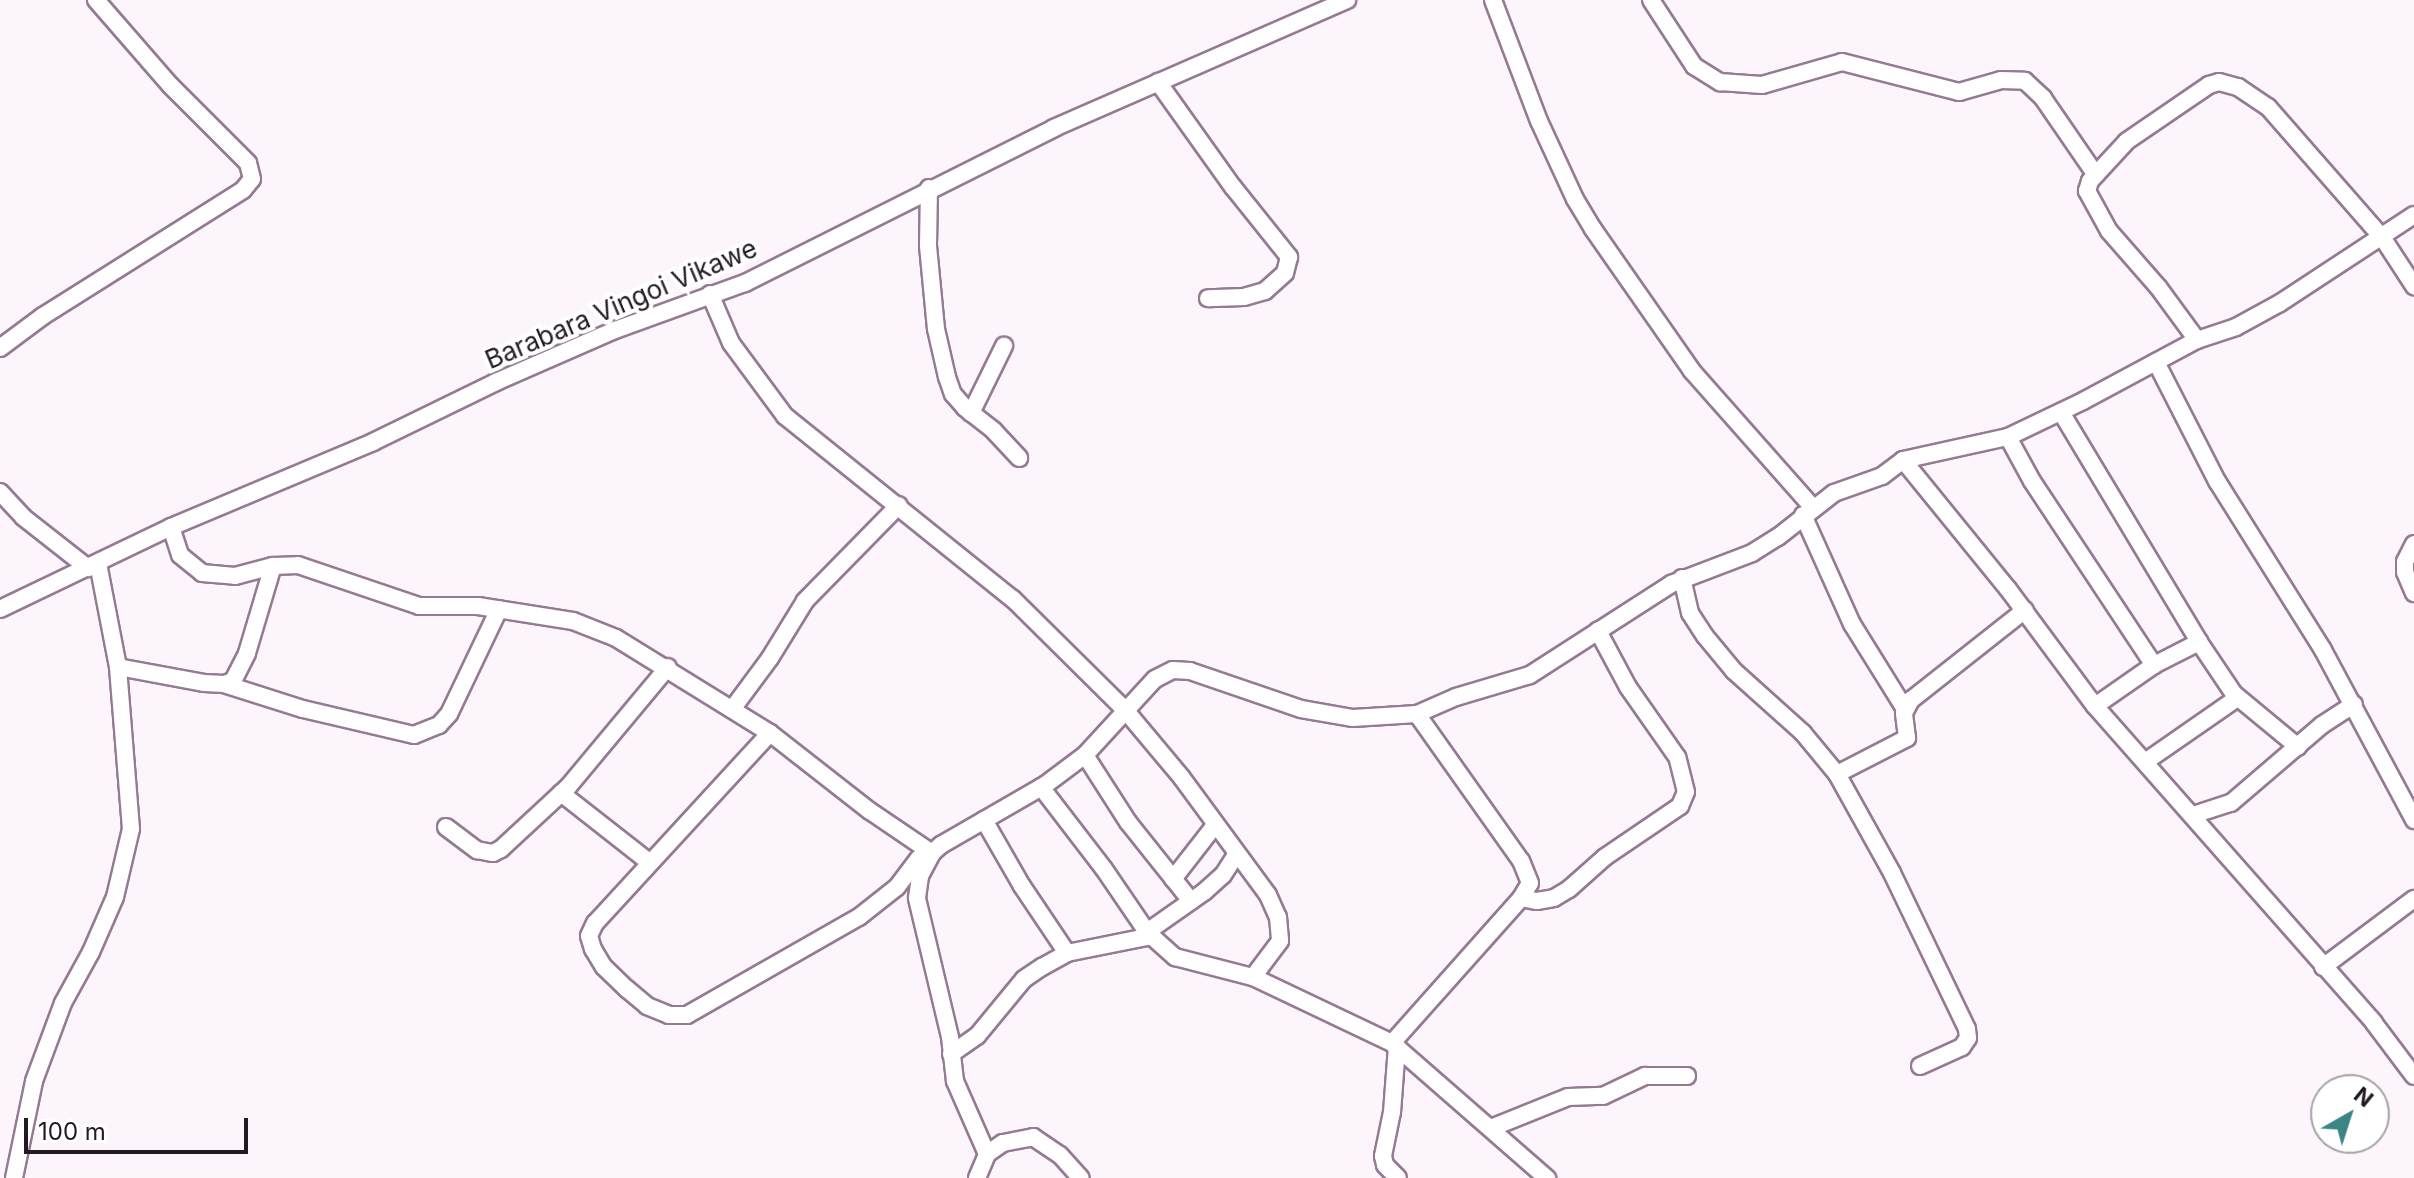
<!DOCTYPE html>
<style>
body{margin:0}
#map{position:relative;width:2414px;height:1178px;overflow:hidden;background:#fcf6fc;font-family:Inter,sans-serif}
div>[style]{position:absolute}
.roads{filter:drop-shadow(2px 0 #957a93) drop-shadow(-2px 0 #957a93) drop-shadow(0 2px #957a93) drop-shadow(0 -2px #957a93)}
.minor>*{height:16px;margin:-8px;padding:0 8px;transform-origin:8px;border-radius:8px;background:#fff}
span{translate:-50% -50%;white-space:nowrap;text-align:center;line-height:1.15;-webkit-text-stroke:8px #fff;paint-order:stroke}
.street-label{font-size:26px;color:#231923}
.north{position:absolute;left:2310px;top:1074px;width:80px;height:80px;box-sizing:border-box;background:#fff;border:2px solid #a7a3a7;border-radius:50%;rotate:39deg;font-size:22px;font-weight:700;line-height:32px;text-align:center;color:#231923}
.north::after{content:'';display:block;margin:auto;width:28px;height:36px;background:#3c8486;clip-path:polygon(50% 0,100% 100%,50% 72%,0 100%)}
.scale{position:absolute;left:24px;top:1118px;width:224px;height:36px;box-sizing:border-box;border:4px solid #231923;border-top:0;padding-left:10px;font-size:24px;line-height:28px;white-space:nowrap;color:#231923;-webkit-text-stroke:6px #fff;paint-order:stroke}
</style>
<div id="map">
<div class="roads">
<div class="minor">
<div style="left:1493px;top:0;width:129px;rotate:69.2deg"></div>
<div style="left:1539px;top:121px;width:86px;rotate:65.2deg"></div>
<div style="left:1575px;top:199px;width:35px;rotate:59deg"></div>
<div style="left:1593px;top:229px;width:173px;rotate:55.1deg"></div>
<div style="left:1692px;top:371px;width:183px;rotate:48.5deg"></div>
<div style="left:1651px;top:0;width:79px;rotate:56.9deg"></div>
<div style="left:1694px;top:66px;width:31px;rotate:32deg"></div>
<div style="left:1720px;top:82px;width:42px;rotate:4.1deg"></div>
<div style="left:1762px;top:85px;width:83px;rotate:-16deg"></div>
<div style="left:1842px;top:62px;width:121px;rotate:14.4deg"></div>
<div style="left:1959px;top:92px;width:44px;rotate:-15.9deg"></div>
<div style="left:2001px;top:80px;width:24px;rotate:2deg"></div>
<div style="left:2025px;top:81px;width:25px;rotate:43deg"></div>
<div style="left:2043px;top:98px;width:93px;rotate:55.5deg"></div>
<div style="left:1158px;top:82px;width:129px;rotate:54.5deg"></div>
<div style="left:1233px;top:187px;width:90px;rotate:51.3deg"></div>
<div style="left:1289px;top:257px;width:16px;rotate:104deg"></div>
<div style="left:1285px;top:273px;width:27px;rotate:138deg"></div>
<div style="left:1265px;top:291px;width:22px;rotate:164deg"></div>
<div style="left:1244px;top:297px;width:36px;rotate:178deg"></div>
<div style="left:929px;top:188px;width:58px;rotate:91deg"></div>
<div style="left:928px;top:246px;width:83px;rotate:84.5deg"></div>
<div style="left:936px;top:329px;width:49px;rotate:77.1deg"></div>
<div style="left:947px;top:377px;width:18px;rotate:71deg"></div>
<div style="left:953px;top:394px;width:18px;rotate:49deg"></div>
<div style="left:965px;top:408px;width:37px;rotate:38deg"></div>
<div style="left:994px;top:431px;width:37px;rotate:47deg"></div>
<div style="left:710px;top:294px;width:53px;rotate:66.8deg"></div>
<div style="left:731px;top:343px;width:91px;rotate:53.5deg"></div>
<div style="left:785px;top:416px;width:292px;rotate:38.8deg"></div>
<div style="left:1013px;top:599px;width:159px;rotate:44.7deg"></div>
<div style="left:1126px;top:711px;width:87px;rotate:50.1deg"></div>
<div style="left:1182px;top:778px;width:145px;rotate:53.7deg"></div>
<div style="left:1268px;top:895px;width:24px;rotate:66deg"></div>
<div style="left:1278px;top:917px;width:24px;rotate:85deg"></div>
<div style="left:1280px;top:941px;width:45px;rotate:126.9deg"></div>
<div style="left:2197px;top:340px;width:66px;rotate:-126.3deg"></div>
<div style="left:2158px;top:287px;width:74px;rotate:-131.2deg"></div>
<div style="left:2109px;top:231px;width:46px;rotate:-118.8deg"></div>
<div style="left:2087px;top:191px;width:10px;rotate:-73deg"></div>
<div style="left:2090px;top:181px;width:54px;rotate:-47.2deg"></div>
<div style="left:2127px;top:141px;width:99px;rotate:-34.3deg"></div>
<div style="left:2209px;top:85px;width:10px;rotate:-17deg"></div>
<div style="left:2219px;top:82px;width:20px;rotate:15deg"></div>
<div style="left:2238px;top:87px;width:36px;rotate:34deg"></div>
<div style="left:2268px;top:107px;width:173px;rotate:48.8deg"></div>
<div style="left:2382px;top:237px;width:59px;rotate:56.9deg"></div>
<div style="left:0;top:348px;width:54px;rotate:-36.7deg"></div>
<div style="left:43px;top:316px;width:236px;rotate:-32.2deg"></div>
<div style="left:243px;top:190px;width:14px;rotate:-51deg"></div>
<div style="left:252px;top:179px;width:16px;rotate:-104deg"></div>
<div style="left:248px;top:163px;width:110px;rotate:-135deg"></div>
<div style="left:170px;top:85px;width:113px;rotate:-131deg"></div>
<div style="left:2156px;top:362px;width:134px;rotate:62.9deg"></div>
<div style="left:2217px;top:481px;width:199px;rotate:57.9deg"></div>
<div style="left:2323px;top:650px;width:193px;rotate:61.8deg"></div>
<div style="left:2061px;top:412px;width:268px;rotate:59deg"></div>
<div style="left:2199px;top:642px;width:63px;rotate:56.1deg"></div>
<div style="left:2234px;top:694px;width:83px;rotate:39.6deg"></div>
<div style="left:971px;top:413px;width:75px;rotate:-63.8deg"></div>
<div style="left:2008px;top:437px;width:50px;rotate:61.4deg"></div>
<div style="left:2032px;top:481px;width:221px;rotate:56.5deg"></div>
<div style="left:1903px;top:460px;width:166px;rotate:50.9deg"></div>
<div style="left:2008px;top:589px;width:146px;rotate:53.4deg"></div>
<div style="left:2095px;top:706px;width:422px;rotate:48.6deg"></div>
<div style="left:2374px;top:1023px;width:66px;rotate:53deg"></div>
<div style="left:0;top:492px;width:34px;rotate:47deg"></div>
<div style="left:23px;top:517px;width:83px;rotate:38.1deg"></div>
<div style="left:1803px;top:515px;width:120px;rotate:65.8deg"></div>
<div style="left:1852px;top:624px;width:100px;rotate:58.1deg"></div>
<div style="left:171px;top:527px;width:29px;rotate:72deg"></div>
<div style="left:180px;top:555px;width:28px;rotate:39deg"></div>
<div style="left:202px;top:573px;width:33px;rotate:5deg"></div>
<div style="left:235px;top:576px;width:39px;rotate:-15deg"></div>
<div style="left:273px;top:566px;width:25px;rotate:-2deg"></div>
<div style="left:298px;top:565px;width:128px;rotate:18.7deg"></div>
<div style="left:419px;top:606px;width:59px"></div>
<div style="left:478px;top:606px;width:96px;rotate:9deg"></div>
<div style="left:573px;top:621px;width:46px;rotate:21.6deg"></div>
<div style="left:616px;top:638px;width:181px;rotate:31.7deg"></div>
<div style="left:770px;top:733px;width:127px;rotate:38deg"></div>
<div style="left:870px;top:811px;width:75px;rotate:34.1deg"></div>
<div style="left:2414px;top:544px;width:20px;rotate:117deg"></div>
<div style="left:2405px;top:562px;width:10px;rotate:90deg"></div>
<div style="left:2405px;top:572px;width:23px;rotate:67deg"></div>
<div style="left:1682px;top:578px;width:36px;rotate:77deg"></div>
<div style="left:1690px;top:613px;width:27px;rotate:57deg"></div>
<div style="left:1705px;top:636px;width:45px;rotate:50.4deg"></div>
<div style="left:1734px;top:671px;width:93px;rotate:41.9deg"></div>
<div style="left:1803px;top:733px;width:53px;rotate:50.3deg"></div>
<div style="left:1837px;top:774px;width:113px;rotate:60.9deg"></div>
<div style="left:1892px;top:873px;width:173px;rotate:64.3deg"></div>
<div style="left:1967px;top:1029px;width:9px;rotate:84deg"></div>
<div style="left:1968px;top:1038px;width:11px;rotate:124deg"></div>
<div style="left:1962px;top:1047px;width:46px;rotate:155.7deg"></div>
<div style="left:0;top:609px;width:190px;rotate:-25.6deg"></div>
<div style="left:171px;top:527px;width:219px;rotate:-22.8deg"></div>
<div style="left:373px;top:442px;width:137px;rotate:-26deg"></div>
<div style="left:496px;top:382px;width:130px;rotate:-23.6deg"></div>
<div style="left:615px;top:330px;width:138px;rotate:-19.9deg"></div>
<div style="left:745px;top:283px;width:346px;rotate:-26.6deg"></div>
<div style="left:1054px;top:128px;width:320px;rotate:-23.6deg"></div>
<div style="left:118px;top:667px;width:87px;rotate:10.5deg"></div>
<div style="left:204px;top:683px;width:20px;rotate:3deg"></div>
<div style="left:224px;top:684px;width:9px;rotate:-18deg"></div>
<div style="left:233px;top:681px;width:31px;rotate:-63deg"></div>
<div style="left:247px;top:653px;width:91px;rotate:-73.4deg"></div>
<div style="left:224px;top:684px;width:83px;rotate:17.6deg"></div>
<div style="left:303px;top:709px;width:114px;rotate:13.2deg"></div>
<div style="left:414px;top:735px;width:27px;rotate:-22deg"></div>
<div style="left:439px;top:725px;width:15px;rotate:-48deg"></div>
<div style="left:449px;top:714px;width:116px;rotate:-64.5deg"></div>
<div style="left:2095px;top:706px;width:72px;rotate:-34.8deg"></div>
<div style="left:2154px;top:665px;width:51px;rotate:-27.1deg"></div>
<div style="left:733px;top:708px;width:62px;rotate:-53.5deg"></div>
<div style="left:770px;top:658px;width:67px;rotate:-58.4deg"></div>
<div style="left:805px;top:601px;width:134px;rotate:-45.6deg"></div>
<div style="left:770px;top:733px;width:258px;rotate:132.6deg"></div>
<div style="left:595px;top:923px;width:14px;rotate:115deg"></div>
<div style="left:589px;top:936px;width:14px;rotate:73deg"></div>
<div style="left:593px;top:949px;width:21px;rotate:59deg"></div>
<div style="left:604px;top:967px;width:32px;rotate:44deg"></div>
<div style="left:627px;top:989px;width:26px;rotate:40deg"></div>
<div style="left:647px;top:1006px;width:24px;rotate:22deg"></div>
<div style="left:669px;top:1015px;width:18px"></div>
<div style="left:687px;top:1015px;width:198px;rotate:-29.7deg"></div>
<div style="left:859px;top:917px;width:48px;rotate:-38.3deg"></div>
<div style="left:897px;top:887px;width:36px;rotate:-53deg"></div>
<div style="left:1085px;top:755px;width:80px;rotate:57.3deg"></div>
<div style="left:1128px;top:822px;width:101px;rotate:51.4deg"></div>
<div style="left:2145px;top:762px;width:112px;rotate:-34.8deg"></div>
<div style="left:1837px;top:774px;width:79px;rotate:-27.2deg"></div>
<div style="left:1907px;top:738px;width:25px;rotate:-97deg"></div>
<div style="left:1904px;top:713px;width:15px;rotate:-62deg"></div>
<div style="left:1911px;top:700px;width:145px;rotate:-38.3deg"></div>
<div style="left:1041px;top:787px;width:103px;rotate:52.5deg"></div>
<div style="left:1104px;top:869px;width:76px;rotate:55.7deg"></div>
<div style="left:1147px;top:932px;width:38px;rotate:42deg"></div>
<div style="left:1175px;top:957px;width:81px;rotate:14.4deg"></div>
<div style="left:1253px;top:977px;width:154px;rotate:25.4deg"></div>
<div style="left:1392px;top:1043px;width:206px;rotate:41.1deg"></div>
<div style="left:561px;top:793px;width:112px;rotate:38.1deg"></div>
<div style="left:2193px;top:815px;width:40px;rotate:-18deg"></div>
<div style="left:2231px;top:803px;width:120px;rotate:-40.6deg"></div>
<div style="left:2322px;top:725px;width:38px;rotate:-33deg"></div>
<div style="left:984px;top:820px;width:76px;rotate:60.1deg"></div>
<div style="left:1022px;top:886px;width:81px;rotate:56.1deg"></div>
<div style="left:446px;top:827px;width:39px;rotate:37deg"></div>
<div style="left:477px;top:850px;width:16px;rotate:11deg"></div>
<div style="left:493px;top:853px;width:9px;rotate:-27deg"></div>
<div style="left:501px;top:849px;width:91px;rotate:-42.8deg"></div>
<div style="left:568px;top:787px;width:156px;rotate:-50.2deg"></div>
<div style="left:1173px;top:879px;width:68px;rotate:-52.1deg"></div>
<div style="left:1521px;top:898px;width:16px;rotate:11deg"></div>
<div style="left:1537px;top:901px;width:17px;rotate:-10deg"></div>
<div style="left:1554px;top:898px;width:17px;rotate:-31deg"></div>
<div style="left:1569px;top:889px;width:48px;rotate:-41.6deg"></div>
<div style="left:1605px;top:857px;width:91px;rotate:-34.2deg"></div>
<div style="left:1680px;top:806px;width:15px;rotate:-67deg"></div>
<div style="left:1686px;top:792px;width:36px;rotate:-104deg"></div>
<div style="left:1677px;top:757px;width:85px;rotate:-125deg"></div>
<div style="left:1628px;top:687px;width:64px;rotate:-118.2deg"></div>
<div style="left:1147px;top:932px;width:70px;rotate:-35.1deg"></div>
<div style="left:1204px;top:892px;width:25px;rotate:-42deg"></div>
<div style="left:1223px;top:875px;width:24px;rotate:-57deg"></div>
<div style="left:2323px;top:967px;width:114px;rotate:-36.8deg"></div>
<div style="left:1392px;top:1043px;width:194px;rotate:-48.3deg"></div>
<div style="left:1521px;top:898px;width:17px;rotate:-59deg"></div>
<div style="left:1530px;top:883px;width:24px;rotate:-112deg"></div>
<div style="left:1521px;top:861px;width:180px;rotate:-125.3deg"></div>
<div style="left:1397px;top:1046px;width:66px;rotate:94.3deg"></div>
<div style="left:1392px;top:1112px;width:45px;rotate:101.6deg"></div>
<div style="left:1383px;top:1156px;width:9px;rotate:77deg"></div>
<div style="left:1385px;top:1165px;width:18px;rotate:45deg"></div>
<div style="left:951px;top:1054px;width:32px;rotate:-35deg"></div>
<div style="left:977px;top:1036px;width:74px;rotate:-50.5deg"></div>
<div style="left:1024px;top:979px;width:22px;rotate:-34deg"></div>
<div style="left:1042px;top:967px;width:29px;rotate:-29deg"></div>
<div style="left:1067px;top:953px;width:87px;rotate:-11.3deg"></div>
<div style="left:1491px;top:1128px;width:83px;rotate:-21.9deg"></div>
<div style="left:1568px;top:1097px;width:35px;rotate:-2deg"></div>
<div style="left:1603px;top:1096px;width:47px;rotate:-25.5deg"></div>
<div style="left:1645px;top:1076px;width:42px"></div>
<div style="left:987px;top:1154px;width:19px;rotate:-35deg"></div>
<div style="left:1003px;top:1143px;width:31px;rotate:-11deg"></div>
<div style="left:1033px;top:1137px;width:32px;rotate:34deg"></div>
<div style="left:1060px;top:1155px;width:31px;rotate:48deg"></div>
<div style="left:14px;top:1178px;width:99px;rotate:-78.3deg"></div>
<div style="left:34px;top:1081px;width:83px;rotate:-69.6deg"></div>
<div style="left:63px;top:1003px;width:58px;rotate:-61.2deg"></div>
<div style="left:91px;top:952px;width:60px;rotate:-66.4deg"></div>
<div style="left:115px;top:897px;width:70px;rotate:-76.8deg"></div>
<div style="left:131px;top:829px;width:163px;rotate:-94.6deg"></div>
<div style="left:118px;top:667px;width:106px;rotate:-100.9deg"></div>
<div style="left:977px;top:1178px;width:26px;rotate:-67deg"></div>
<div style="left:987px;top:1154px;width:80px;rotate:-113.7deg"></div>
<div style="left:955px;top:1081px;width:44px;rotate:-96.5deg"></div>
<div style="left:950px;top:1037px;width:143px;rotate:-103.4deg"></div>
<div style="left:917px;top:898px;width:22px;rotate:-82deg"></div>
<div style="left:920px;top:876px;width:26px;rotate:-62deg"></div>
<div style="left:932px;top:853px;width:12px;rotate:-42deg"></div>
<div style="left:941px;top:845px;width:120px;rotate:-30deg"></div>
<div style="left:1045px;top:785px;width:50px;rotate:-36.9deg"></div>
<div style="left:1085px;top:755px;width:103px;rotate:-47.4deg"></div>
<div style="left:1155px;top:679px;width:20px;rotate:-27deg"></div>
<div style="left:1173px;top:670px;width:17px;rotate:3deg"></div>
<div style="left:1190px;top:671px;width:117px;rotate:18.9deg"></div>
<div style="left:1301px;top:709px;width:53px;rotate:9.8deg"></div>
<div style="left:1353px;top:718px;width:64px;rotate:-3.6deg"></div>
<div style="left:1417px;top:714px;width:43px;rotate:-23.6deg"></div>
<div style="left:1456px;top:697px;width:77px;rotate:-16.6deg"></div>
<div style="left:1530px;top:675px;width:168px;rotate:-32.8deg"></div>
<div style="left:1671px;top:584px;width:87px;rotate:-20.9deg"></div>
<div style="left:1752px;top:553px;width:31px;rotate:-32deg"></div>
<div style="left:1778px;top:537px;width:71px;rotate:-38.2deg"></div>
<div style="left:1834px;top:493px;width:51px;rotate:-19.5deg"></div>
<div style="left:1882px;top:476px;width:26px;rotate:-37deg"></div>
<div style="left:1903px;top:460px;width:107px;rotate:-12.4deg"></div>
<div style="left:2008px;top:437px;width:83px;rotate:-25.6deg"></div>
<div style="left:2083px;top:401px;width:129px;rotate:-28.2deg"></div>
<div style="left:2197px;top:340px;width:41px;rotate:-18.4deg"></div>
<div style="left:2236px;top:327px;width:50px;rotate:-28.6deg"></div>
<div style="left:2280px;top:303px;width:160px;rotate:-33.3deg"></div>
</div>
</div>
<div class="street-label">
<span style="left:621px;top:304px;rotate:-23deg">Barabara Vingoi Vikawe</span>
</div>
<div class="north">N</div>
<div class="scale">100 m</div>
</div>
